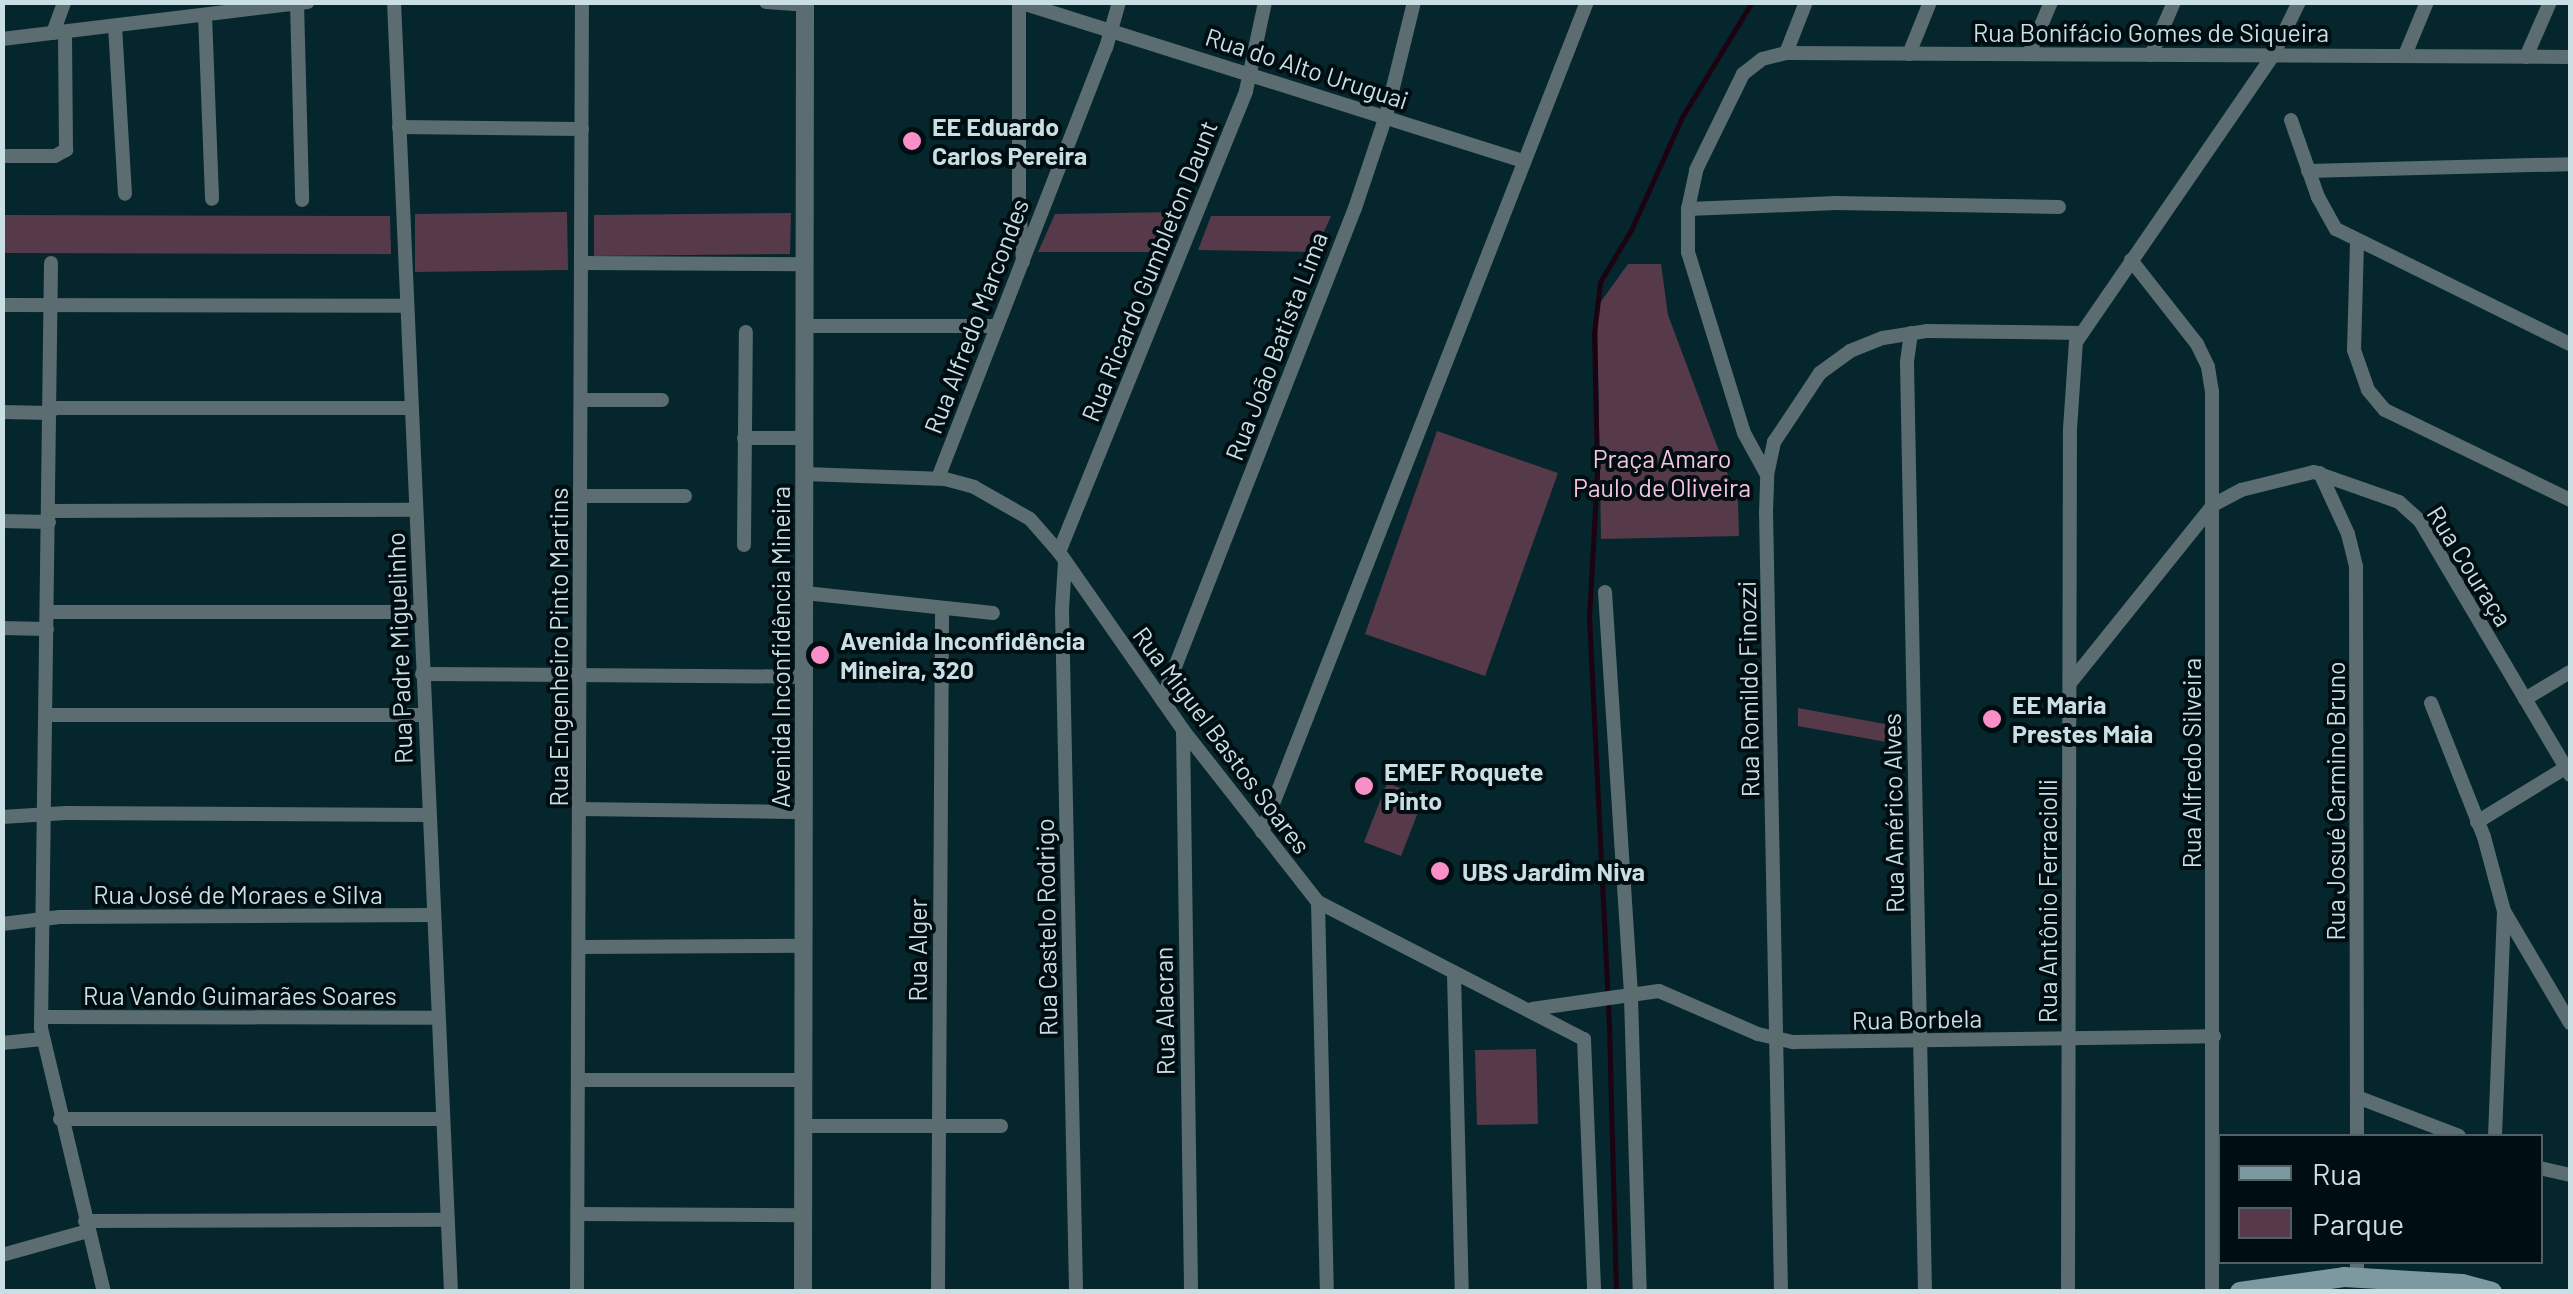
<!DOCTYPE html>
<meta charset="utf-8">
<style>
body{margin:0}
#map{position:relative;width:2573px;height:1294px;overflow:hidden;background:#04262c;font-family:Barlow,sans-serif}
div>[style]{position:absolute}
.green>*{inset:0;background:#573a49}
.stream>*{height:5px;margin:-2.5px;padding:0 2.5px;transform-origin:2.5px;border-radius:2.5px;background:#1c0311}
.minor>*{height:14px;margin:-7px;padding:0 7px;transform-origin:7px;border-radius:7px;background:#5b6d71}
.tertiary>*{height:18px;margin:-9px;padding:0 9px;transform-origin:9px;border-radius:9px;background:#5b6d71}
.secondary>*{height:20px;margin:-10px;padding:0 10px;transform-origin:10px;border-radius:10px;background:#7c99a0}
.dots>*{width:28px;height:28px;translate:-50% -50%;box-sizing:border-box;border:5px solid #000d11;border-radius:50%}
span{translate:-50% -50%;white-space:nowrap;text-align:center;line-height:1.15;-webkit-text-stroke:8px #000d11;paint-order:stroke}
.street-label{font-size:25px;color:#c9dfe4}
.poi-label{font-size:25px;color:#c9dfe4;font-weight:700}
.left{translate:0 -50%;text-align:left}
.park-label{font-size:25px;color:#f8c4de}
.frame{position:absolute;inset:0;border:5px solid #c9dfe4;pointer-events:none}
.legend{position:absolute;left:2218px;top:1134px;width:325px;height:130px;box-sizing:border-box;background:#000d11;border:2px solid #506165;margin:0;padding:12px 18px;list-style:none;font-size:30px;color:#c9dfe4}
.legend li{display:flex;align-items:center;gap:20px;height:50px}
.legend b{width:50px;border:2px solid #506165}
</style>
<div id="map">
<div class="green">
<div style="clip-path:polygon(567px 212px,568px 270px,415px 272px,415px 214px)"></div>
<div style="clip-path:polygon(1176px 212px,1161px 252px,1038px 252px,1055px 214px)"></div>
<div style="clip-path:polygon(791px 213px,790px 254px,594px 256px,594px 215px)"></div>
<div style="clip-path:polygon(3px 215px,390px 216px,391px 254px,3px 253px)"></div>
<div style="clip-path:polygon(1211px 216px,1331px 216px,1315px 252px,1198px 250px)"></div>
<div style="clip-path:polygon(1628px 264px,1661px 264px,1668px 315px,1738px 502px,1739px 536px,1601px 539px,1597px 307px)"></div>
<div style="clip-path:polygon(1437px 431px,1558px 473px,1485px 676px,1365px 634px)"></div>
<div style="clip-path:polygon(1798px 708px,1885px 724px,1886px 742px,1798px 726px)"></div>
<div style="clip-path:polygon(1387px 783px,1424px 797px,1401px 856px,1364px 842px)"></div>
<div style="clip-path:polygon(1536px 1049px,1538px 1124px,1477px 1125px,1475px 1050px)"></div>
</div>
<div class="stream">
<div style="left:1616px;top:1292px;width:267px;rotate:-91.5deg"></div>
<div style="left:1609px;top:1025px;width:406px;rotate:-92.8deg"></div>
<div style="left:1589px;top:619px;width:147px;rotate:-86.9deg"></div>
<div style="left:1597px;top:472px;width:138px;rotate:-91.2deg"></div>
<div style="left:1594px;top:334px;width:52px;rotate:-83.4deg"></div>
<div style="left:1600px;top:282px;width:61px;rotate:-59.2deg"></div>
<div style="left:1631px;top:230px;width:124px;rotate:-65.7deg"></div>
<div style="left:1682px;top:117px;width:135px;rotate:-58.7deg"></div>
</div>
<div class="minor">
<div style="left:394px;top:2px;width:1291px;rotate:87.47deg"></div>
<div style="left:766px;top:2px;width:39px;rotate:4deg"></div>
<div style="left:297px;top:3px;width:197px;rotate:88.5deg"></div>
<div style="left:205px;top:15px;width:184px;rotate:87.8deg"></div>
<div style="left:115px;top:26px;width:168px;rotate:86.6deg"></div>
<div style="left:53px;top:33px;width:33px;rotate:-70deg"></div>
<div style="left:2px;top:39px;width:308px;rotate:-6.9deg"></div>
<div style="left:1786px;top:53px;width:55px;rotate:-68.6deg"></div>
<div style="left:1909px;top:54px;width:56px;rotate:-68deg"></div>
<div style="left:2029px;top:54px;width:56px;rotate:-67.1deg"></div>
<div style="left:2151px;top:55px;width:58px;rotate:-66.5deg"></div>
<div style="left:2405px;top:55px;width:57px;rotate:-67.5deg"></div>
<div style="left:2526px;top:57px;width:60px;rotate:-66.4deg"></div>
<div style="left:2291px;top:120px;width:82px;rotate:70.7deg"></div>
<div style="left:2318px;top:197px;width:37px;rotate:61deg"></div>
<div style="left:2336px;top:229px;width:261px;rotate:26.2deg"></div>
<div style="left:399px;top:127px;width:183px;rotate:0.6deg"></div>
<div style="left:2px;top:156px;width:53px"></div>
<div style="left:55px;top:156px;width:13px;rotate:-29deg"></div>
<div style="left:66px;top:150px;width:118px;rotate:-90.5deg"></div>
<div style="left:2308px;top:171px;width:262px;rotate:-1.5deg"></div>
<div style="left:1688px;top:209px;width:148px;rotate:-2.3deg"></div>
<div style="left:1836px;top:203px;width:223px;rotate:1deg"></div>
<div style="left:2357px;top:243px;width:107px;rotate:91.6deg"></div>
<div style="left:2354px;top:350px;width:42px;rotate:70.7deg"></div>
<div style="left:2368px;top:390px;width:26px;rotate:50deg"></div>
<div style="left:2385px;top:410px;width:206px;rotate:25.9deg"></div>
<div style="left:2131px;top:260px;width:107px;rotate:51.8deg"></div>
<div style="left:2197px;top:344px;width:25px;rotate:64deg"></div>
<div style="left:2208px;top:367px;width:24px;rotate:81deg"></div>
<div style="left:2212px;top:391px;width:901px;rotate:90deg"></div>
<div style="left:1023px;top:262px;width:61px;rotate:-93.8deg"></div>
<div style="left:1019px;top:201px;width:199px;rotate:-90deg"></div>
<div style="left:1019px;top:2px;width:528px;rotate:17.51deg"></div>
<div style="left:51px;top:263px;width:765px;rotate:90.75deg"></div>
<div style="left:41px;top:1028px;width:271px;rotate:76.6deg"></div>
<div style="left:582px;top:263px;width:223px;rotate:0.3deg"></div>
<div style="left:2px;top:305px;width:404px;rotate:0.1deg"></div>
<div style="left:805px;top:326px;width:192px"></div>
<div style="left:1911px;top:333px;width:30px;rotate:98deg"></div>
<div style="left:1907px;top:363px;width:929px;rotate:88.89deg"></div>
<div style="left:581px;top:400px;width:81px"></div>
<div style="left:50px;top:408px;width:360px"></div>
<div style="left:2px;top:412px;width:48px;rotate:1.2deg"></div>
<div style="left:744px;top:438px;width:61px"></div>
<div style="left:2320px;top:473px;width:67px;rotate:65.3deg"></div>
<div style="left:2348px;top:534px;width:34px;rotate:76deg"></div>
<div style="left:2356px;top:567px;width:569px;rotate:89.9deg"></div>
<div style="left:805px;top:474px;width:140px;rotate:2deg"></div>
<div style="left:945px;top:479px;width:30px;rotate:15deg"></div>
<div style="left:974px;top:487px;width:64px;rotate:29.7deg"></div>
<div style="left:1030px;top:519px;width:44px;rotate:48.7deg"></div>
<div style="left:1059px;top:552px;width:217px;rotate:55.1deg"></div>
<div style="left:1183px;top:730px;width:219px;rotate:51.9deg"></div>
<div style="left:1318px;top:902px;width:299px;rotate:27.3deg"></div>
<div style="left:1584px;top:1039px;width:253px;rotate:87.7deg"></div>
<div style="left:1767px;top:475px;width:48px;rotate:-118.7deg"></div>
<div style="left:1744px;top:433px;width:189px;rotate:-107.2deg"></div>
<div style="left:1688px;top:252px;width:43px;rotate:-90deg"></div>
<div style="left:1688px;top:209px;width:40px;rotate:-78deg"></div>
<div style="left:1696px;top:170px;width:107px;rotate:-63.9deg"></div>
<div style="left:1743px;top:74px;width:24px;rotate:-38deg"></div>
<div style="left:1762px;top:59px;width:25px;rotate:-14deg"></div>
<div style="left:1786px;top:53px;width:784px;rotate:0.29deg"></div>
<div style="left:938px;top:478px;width:462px;rotate:-68.7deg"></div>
<div style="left:1106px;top:48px;width:48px;rotate:-74.2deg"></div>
<div style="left:581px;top:496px;width:104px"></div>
<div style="left:49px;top:511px;width:366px;rotate:-0.2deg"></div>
<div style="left:2px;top:521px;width:47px;rotate:1.2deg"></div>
<div style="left:744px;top:545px;width:213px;rotate:-89.5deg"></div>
<div style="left:1059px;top:552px;width:497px;rotate:-67.9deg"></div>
<div style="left:1246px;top:91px;width:91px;rotate:-77.9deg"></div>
<div style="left:1065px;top:562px;width:48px;rotate:93.6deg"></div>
<div style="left:1062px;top:610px;width:682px;rotate:88.82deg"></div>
<div style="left:1605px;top:592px;width:406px;rotate:86.3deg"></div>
<div style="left:1631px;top:997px;width:295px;rotate:88.3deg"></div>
<div style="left:805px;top:593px;width:189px;rotate:6.1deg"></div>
<div style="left:47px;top:612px;width:372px"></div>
<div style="left:2px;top:628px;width:45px;rotate:1.3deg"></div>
<div style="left:422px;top:674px;width:383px;rotate:0.4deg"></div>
<div style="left:2070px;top:683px;width:228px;rotate:-51.2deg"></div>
<div style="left:2213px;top:505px;width:32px;rotate:-28deg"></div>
<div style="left:2241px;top:490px;width:75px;rotate:-13.9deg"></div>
<div style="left:2314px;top:472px;width:90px;rotate:19.4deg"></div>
<div style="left:2399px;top:502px;width:28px;rotate:42deg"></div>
<div style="left:2420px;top:521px;width:295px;rotate:59.4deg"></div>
<div style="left:2525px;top:699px;width:52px;rotate:-31deg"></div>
<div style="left:1162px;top:700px;width:529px;rotate:-68.58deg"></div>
<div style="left:1355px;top:208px;width:97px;rotate:-71.4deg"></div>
<div style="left:1386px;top:116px;width:117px;rotate:-76.2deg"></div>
<div style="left:2431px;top:703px;width:144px;rotate:68.4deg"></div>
<div style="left:2484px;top:837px;width:77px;rotate:74.9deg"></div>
<div style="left:2504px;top:911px;width:130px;rotate:59.5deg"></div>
<div style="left:46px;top:715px;width:378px"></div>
<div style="left:1183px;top:730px;width:562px;rotate:89.18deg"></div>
<div style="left:580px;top:809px;width:225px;rotate:0.8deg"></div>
<div style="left:2px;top:817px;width:64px;rotate:-3.6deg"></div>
<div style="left:66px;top:813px;width:363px;rotate:0.3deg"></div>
<div style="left:2477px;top:822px;width:109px;rotate:-31.5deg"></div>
<div style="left:1262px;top:832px;width:891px;rotate:-68.62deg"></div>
<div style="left:1318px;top:902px;width:390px;rotate:88.7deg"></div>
<div style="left:2px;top:924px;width:58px;rotate:-6.9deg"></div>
<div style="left:60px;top:917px;width:373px;rotate:-0.3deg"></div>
<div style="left:579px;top:947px;width:226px;rotate:-0.3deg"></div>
<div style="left:1454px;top:974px;width:318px;rotate:88.6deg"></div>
<div style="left:1532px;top:1009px;width:128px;rotate:-8.1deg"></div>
<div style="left:1659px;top:991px;width:108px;rotate:23.5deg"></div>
<div style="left:1758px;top:1034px;width:37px;rotate:13deg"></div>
<div style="left:1794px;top:1042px;width:420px;rotate:-0.8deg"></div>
<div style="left:41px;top:1017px;width:397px;rotate:0.1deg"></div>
<div style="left:2px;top:1043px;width:41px;rotate:-5.6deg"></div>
<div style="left:579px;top:1080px;width:225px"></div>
<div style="left:2357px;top:1097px;width:109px;rotate:20.9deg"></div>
<div style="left:60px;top:1119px;width:383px"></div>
<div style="left:804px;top:1126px;width:197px"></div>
<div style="left:2495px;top:1136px;width:223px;rotate:-87.7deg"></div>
<div style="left:2540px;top:1168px;width:31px;rotate:13deg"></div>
<div style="left:578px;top:1214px;width:226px;rotate:0.3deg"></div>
<div style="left:85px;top:1221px;width:362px;rotate:-0.2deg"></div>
<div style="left:2px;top:1255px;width:89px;rotate:-15.6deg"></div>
<div style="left:2357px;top:1262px;width:15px;rotate:90deg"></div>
<div style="left:577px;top:1292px;width:1290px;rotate:-89.78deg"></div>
<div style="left:938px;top:1292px;width:684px;rotate:-89.66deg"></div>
<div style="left:1781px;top:1292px;width:780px;rotate:-91.1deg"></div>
<div style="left:1766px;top:512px;width:37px;rotate:-88deg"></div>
<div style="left:1767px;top:475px;width:34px;rotate:-78deg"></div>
<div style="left:1774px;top:442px;width:83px;rotate:-56.3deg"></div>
<div style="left:1820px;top:373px;width:37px;rotate:-36deg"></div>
<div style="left:1850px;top:351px;width:35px;rotate:-22deg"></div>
<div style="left:1883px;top:338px;width:45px;rotate:-9deg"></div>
<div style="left:1927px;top:331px;width:155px;rotate:0.7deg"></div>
<div style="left:2068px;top:1292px;width:863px;rotate:-89.87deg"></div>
<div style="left:2070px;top:429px;width:87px;rotate:-86.1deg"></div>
<div style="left:2076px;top:342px;width:348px;rotate:-55.5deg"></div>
<div style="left:2273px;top:55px;width:59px;rotate:-63.9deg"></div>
</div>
<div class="tertiary">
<div style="left:803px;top:1292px;width:1290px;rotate:-89.91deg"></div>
</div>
<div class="secondary">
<div style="left:2240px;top:1292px;width:105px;rotate:-8.2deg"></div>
<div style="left:2344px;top:1277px;width:118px;rotate:3.4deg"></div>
<div style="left:2462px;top:1284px;width:31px;rotate:15deg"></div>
</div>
<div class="dots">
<div style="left:912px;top:141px;background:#f98fc8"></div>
<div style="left:820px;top:655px;background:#f98fc8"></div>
<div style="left:1992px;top:719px;background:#f98fc8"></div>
<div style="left:1364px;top:786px;background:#f98fc8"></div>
<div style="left:1440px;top:871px;background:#f98fc8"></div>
</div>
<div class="street-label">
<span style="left:2151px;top:32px">Rua Bonifácio Gomes de Siqueira</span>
<span style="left:1307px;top:68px;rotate:18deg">Rua do Alto Uruguai</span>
<span style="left:1149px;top:271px;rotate:-68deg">Rua Ricardo Gumbleton Daunt</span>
<span style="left:976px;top:316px;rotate:-69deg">Rua Alfredo Marcondes</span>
<span style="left:1276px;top:346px;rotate:-69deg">Rua João Batista Lima</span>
<span style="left:2470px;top:566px;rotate:58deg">Rua Couraça</span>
<span style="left:558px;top:647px;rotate:-90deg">Rua Engenheiro Pinto Martins</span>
<span style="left:780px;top:647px;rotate:-90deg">Avenida Inconfidência Mineira</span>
<span style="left:399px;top:648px;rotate:-92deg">Rua Padre Miguelinho</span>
<span style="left:1748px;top:689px;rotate:-91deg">Rua Romildo Finozzi</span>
<span style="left:1222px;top:740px;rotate:53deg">Rua Miguel Bastos Soares</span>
<span style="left:2191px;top:763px;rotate:-90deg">Rua Alfredo Silveira</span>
<span style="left:2335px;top:801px;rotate:-90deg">Rua Josué Carmino Bruno</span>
<span style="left:1893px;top:813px;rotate:-91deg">Rua Américo Alves</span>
<span style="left:238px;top:894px">Rua José de Moraes e Silva</span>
<span style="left:2047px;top:901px;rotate:-90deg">Rua Antônio Ferraciolli</span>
<span style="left:1046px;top:927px;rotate:-91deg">Rua Castelo Rodrigo</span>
<span style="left:917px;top:950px;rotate:-90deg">Rua Alger</span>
<span style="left:240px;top:995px">Rua Vando Guimarães Soares</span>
<span style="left:1164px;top:1011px;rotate:-91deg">Rua Alacran</span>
<span style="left:1917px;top:1019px;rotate:-1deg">Rua Borbela</span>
</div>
<div class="poi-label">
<span class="left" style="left:932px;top:141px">EE Eduardo<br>Carlos Pereira</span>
<span class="left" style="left:840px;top:655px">Avenida Inconfidência<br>Mineira, 320</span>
<span class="left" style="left:2012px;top:719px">EE Maria<br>Prestes Maia</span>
<span class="left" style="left:1384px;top:786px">EMEF Roquete<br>Pinto</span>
<span class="left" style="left:1462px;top:871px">UBS Jardim Niva</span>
</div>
<div class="park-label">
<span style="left:1662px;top:473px">Praça Amaro<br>Paulo de Oliveira</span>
</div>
<div class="frame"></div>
<ul class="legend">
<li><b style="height:12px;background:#7c99a0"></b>Rua</li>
<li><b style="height:28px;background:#573a49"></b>Parque</li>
</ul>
</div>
